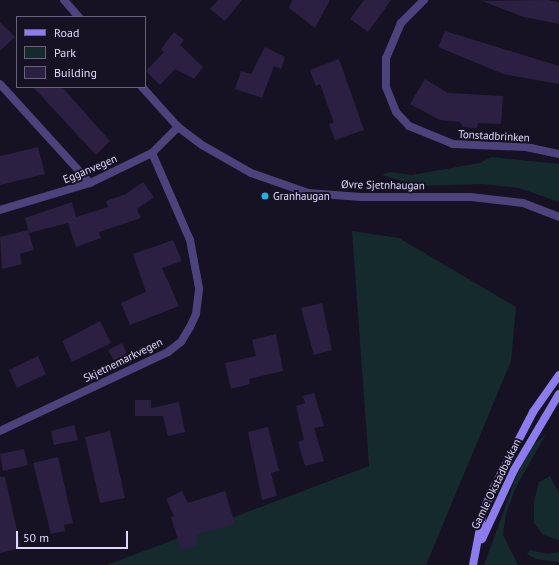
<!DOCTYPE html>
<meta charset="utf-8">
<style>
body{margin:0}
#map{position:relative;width:559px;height:565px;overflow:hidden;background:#161123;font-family:"PT Sans",sans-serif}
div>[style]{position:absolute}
.green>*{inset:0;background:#152a2c}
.building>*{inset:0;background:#2b2041}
.minor>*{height:8px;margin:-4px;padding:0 4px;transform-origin:4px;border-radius:4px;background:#4c427c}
.tertiary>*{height:8px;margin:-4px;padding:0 4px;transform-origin:4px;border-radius:4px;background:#4c427c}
.secondary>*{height:8px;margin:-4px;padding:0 4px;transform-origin:4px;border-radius:4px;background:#8c7ced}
.dots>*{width:11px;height:11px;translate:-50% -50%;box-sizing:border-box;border:2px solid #161123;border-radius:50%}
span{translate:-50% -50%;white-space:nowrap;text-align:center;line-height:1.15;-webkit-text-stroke:4px #161123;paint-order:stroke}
.street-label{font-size:11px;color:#e0d8fa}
.poi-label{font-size:11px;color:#e0d8fa}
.left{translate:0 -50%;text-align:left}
.legend{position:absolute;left:16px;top:16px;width:130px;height:72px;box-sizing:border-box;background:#161123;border:1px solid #676179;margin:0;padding:5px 7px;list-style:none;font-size:12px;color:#e0d8fa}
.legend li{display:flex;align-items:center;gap:8px;height:20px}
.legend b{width:20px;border:1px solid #676179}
.scale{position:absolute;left:16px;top:531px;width:112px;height:18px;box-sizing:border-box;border:2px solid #e0d8fa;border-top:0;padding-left:5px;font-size:12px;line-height:14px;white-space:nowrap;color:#e0d8fa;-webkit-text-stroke:3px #161123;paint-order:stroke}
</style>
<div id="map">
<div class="green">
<div style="clip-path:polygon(491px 157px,559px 164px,559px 202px,519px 188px,483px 184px,418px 186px,382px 175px,390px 172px,411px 175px,480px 163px)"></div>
<div style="clip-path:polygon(352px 231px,399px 238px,516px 307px,511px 361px,426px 565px,107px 565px,369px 466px)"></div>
<div style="clip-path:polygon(546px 434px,516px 487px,506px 514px,503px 535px,518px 565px,484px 565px,516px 477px,531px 447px)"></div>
<div style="clip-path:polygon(550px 476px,559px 493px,559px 540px,543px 535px,534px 523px,534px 502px,539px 482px)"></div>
<div style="clip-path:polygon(530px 550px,547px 554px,559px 552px,559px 562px,536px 559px,527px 554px)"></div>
</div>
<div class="building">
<div style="clip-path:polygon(218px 0,242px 0,225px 21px,210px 9px)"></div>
<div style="clip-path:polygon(292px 0,330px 0,315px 28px,289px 8px)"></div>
<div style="clip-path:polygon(364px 0,391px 0,368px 32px,350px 19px)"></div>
<div style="clip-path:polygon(548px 0,559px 2px,559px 24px,524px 17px,482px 1px)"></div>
<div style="clip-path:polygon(0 22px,15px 37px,0 51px)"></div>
<div style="clip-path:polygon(445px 31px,559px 66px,559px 84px,503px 74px,438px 47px)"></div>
<div style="clip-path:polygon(174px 32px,184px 40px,180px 45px,203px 67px,194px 79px,175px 69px,160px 85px,146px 71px,164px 52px,161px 49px)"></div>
<div style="clip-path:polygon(265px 47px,285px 57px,281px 69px,274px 66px,262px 98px,235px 89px,241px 71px,251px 74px)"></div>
<div style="clip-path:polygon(339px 59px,364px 130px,335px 140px,329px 124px,334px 123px,320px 84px,316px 86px,310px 70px)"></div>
<div style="clip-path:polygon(425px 79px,448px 93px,503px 96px,501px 124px,478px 123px,477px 128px,463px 127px,460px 122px,440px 120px,410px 104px)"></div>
<div style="clip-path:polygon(33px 87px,62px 87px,110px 141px,96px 155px)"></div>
<div style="clip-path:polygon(38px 147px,45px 174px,0 185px,0 156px)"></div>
<div style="clip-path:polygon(143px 182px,154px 197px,137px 209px,141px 218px,99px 232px,101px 238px,76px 247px,68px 223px,29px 233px,25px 218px,72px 202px,76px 217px,108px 207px,106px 201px,126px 194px)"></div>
<div style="clip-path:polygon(28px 230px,34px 250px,20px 254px,22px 264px,2px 269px,0 237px)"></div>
<div style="clip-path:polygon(173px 240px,182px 261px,162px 268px,179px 306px,130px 325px,121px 303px,146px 292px,133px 254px)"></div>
<div style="clip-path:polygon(322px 303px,332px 350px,314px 355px,301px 308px)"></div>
<div style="clip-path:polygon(100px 321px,111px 343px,72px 362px,62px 341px)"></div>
<div style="clip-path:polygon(276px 334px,283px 371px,249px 379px,250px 384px,231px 389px,225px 363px,256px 356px,252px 340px)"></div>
<div style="clip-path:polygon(122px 343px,127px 354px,114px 361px,108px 350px)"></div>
<div style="clip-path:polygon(38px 356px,46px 374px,17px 388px,9px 370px)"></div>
<div style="clip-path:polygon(314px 393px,324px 426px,314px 428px,324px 461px,305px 466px,298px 442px,304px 440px,296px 406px,305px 403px,303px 396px)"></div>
<div style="clip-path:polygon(135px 400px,151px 400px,151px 408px,179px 402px,185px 432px,168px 436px,163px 416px,135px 416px)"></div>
<div style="clip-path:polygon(74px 425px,78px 440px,54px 445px,51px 431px)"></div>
<div style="clip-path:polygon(268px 427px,279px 471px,271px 473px,277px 496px,262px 500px,248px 432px)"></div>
<div style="clip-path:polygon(110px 431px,125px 498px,100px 503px,85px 437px)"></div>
<div style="clip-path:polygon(24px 449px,28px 465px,3px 471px,0 454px)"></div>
<div style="clip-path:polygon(58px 457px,73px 523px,64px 525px,65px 531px,51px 534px,33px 463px)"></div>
<div style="clip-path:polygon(0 477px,5px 477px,21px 548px,0 553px)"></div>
<div style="clip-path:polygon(182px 491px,188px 503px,225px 491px,235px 524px,196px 535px,198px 546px,181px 550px,171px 517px,174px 516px,166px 499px)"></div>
</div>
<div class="minor">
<div style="left:424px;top:0;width:33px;rotate:135deg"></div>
<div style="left:401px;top:23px;width:38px;rotate:113deg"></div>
<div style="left:386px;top:58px;width:29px;rotate:90deg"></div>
<div style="left:386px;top:87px;width:27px;rotate:68deg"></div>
<div style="left:396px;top:112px;width:19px;rotate:47deg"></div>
<div style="left:409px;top:126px;width:48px;rotate:22.2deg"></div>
<div style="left:453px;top:144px;width:73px;rotate:2.4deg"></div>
<div style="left:526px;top:147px;width:34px;rotate:12deg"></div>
<div style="left:0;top:84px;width:134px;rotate:47.7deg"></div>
<div style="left:0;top:210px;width:94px;rotate:-16.7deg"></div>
<div style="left:90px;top:183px;width:69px;rotate:-25.8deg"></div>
<div style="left:152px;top:153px;width:37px;rotate:-45deg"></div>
<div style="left:0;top:431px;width:186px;rotate:-25.2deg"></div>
<div style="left:168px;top:352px;width:16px;rotate:-38deg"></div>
<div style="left:181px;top:342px;width:17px;rotate:-59deg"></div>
<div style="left:190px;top:327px;width:14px;rotate:-65deg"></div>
<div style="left:196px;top:314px;width:26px;rotate:-83deg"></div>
<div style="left:199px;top:288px;width:49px;rotate:-100.6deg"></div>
<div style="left:190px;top:240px;width:95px;rotate:-113.6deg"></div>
</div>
<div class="tertiary">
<div style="left:64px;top:0;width:23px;rotate:49deg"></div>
<div style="left:142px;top:87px;width:54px;rotate:48deg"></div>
<div style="left:178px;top:127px;width:30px;rotate:37deg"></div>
<div style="left:202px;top:145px;width:56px;rotate:29.7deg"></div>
<div style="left:251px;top:173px;width:60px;rotate:19.3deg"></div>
<div style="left:308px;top:193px;width:53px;rotate:4.3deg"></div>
<div style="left:361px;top:197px;width:110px"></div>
<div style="left:471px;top:197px;width:52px;rotate:6.6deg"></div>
<div style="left:523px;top:203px;width:39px;rotate:21deg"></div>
</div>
<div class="secondary">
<div style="left:482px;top:539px;width:76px;rotate:-65.1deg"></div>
<div style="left:514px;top:470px;width:88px;rotate:-59.4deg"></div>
<div style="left:473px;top:565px;width:54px;rotate:-79.3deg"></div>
<div style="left:483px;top:512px;width:25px;rotate:-67deg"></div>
<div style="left:493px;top:489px;width:87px;rotate:-62.5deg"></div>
<div style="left:533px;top:412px;width:45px;rotate:-54.9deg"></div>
</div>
<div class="dots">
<div style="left:265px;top:196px;background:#1eb5e0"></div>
</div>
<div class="street-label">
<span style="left:494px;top:136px;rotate:3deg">Tonstadbrinken</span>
<span style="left:90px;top:169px;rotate:-23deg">Egganvegen</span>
<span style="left:383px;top:185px;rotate:1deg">Øvre Sjetnhaugan</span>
<span style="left:123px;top:360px;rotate:-26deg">Skjetnemarkvegen</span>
<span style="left:496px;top:484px;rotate:-64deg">Gamle Okstadbakkan</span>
</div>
<div class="poi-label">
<span class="left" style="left:273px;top:196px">Granhaugan</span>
</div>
<ul class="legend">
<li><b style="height:5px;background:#8c7ced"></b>Road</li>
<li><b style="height:11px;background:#152a2c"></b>Park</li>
<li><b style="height:11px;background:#2b2041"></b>Building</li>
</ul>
<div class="scale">50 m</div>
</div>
